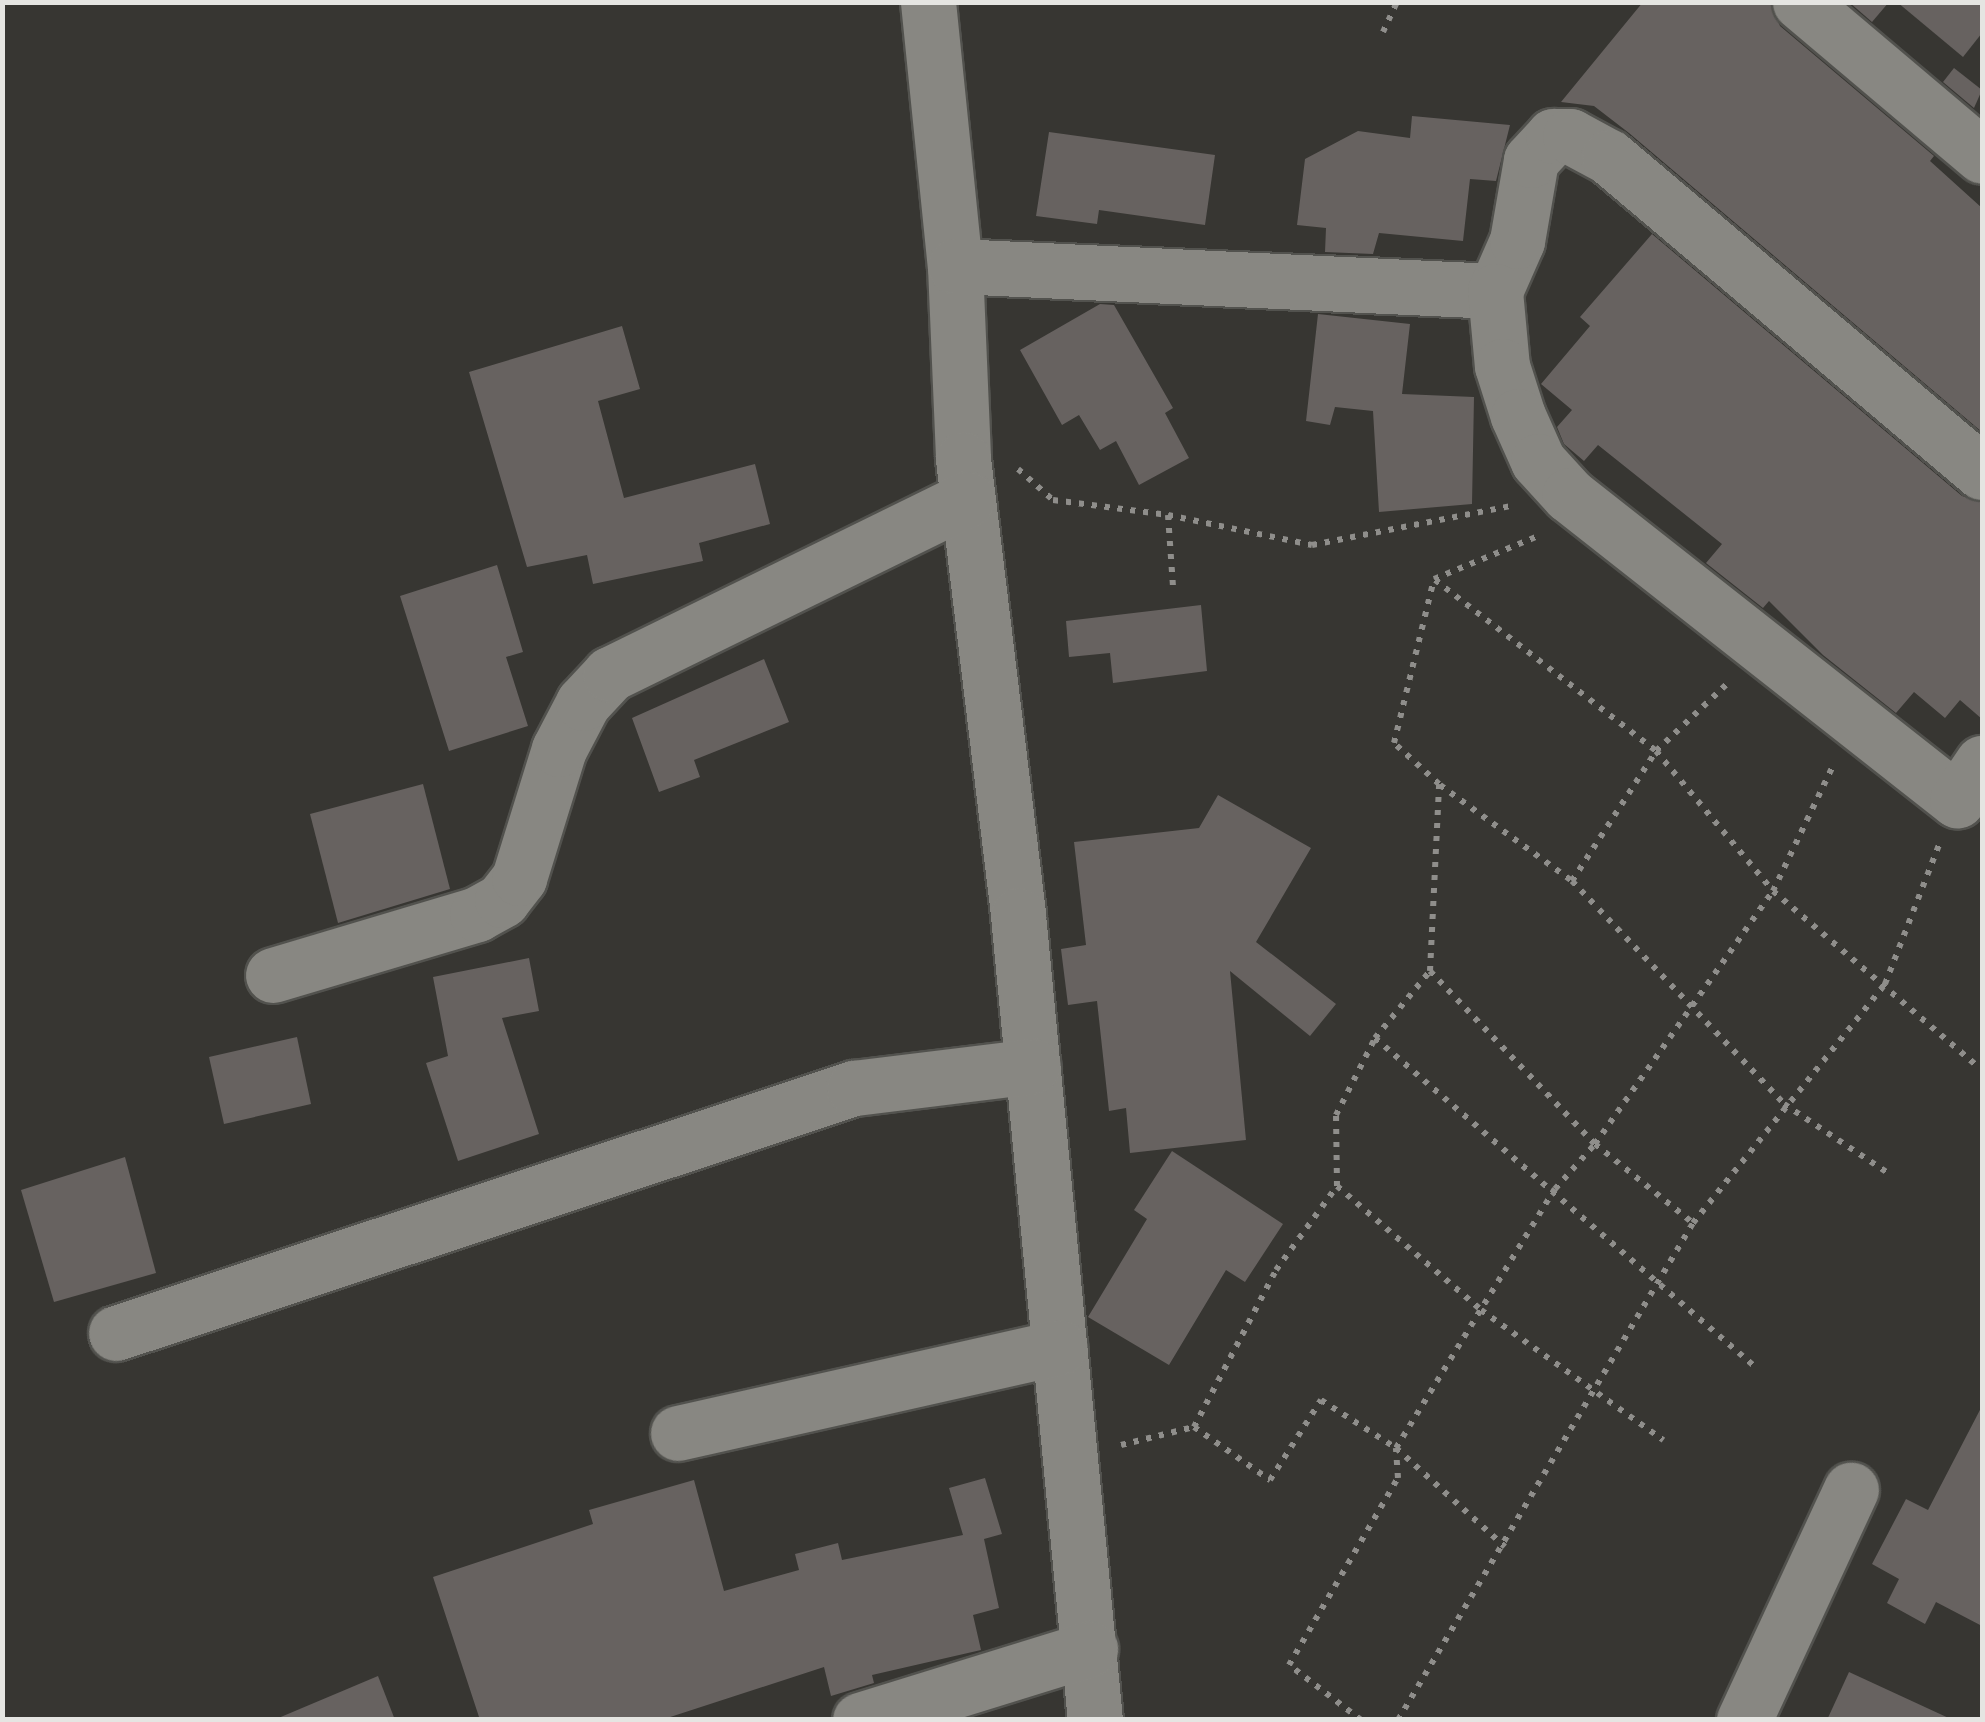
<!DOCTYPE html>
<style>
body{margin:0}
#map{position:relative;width:1985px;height:1722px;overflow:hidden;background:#373632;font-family:Barlow,sans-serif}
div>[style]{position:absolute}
.building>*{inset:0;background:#676260}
.path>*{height:6px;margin-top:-3px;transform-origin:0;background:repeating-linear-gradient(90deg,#8f8e8b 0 5px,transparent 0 13px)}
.roads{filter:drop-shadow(2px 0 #52524e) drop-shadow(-2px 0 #52524e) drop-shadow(0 2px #52524e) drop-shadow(0 -2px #52524e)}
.street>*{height:55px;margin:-27.5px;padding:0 27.5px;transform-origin:27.5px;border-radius:27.5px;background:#888782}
span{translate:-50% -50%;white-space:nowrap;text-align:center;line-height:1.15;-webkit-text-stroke:9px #2d2c28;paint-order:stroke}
.frame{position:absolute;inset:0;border:5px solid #e5e5e2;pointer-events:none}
</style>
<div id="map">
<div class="building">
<div style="clip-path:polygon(1643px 2px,1770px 2px,1780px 26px,1934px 156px,1930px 161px,1982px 208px,1982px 432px,1629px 133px,1594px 106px,1561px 102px)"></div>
<div style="clip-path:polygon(1849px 2px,1889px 2px,1872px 22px)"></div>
<div style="clip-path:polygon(1897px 2px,1982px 2px,1982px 33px,1963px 57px)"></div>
<div style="clip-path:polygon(1954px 68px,1982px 90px,1974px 108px,1943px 82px)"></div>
<div style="clip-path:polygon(1412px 116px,1510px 125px,1496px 181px,1470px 179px,1463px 241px,1379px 233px,1373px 254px,1325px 252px,1326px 228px,1297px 225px,1305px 159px,1358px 131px,1410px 138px)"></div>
<div style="clip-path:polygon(1049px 132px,1215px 155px,1205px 225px,1099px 210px,1097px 224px,1036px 216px)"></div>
<div style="clip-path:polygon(1652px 234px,1962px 496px,1982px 502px,1982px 719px,1960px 700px,1945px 718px,1914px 692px,1896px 713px,1823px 655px,1769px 601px,1763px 608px,1706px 563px,1722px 544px,1598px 445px,1584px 461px,1564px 444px,1557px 427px,1572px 410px,1541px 384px,1590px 326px,1580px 317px)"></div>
<div style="clip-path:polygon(1100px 304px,1114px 305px,1173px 408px,1165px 413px,1189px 458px,1139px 485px,1116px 441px,1100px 450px,1079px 415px,1062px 425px,1020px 350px)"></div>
<div style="clip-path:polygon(1318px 314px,1410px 324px,1402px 394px,1474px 397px,1472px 504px,1379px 512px,1373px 411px,1335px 407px,1330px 425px,1306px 421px)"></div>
<div style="clip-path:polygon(622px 326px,640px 389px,598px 401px,624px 498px,755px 464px,770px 524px,699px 543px,703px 561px,593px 584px,587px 555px,527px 567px,469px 372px)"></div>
<div style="clip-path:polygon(497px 565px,523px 652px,506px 657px,528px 726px,449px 751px,400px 596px)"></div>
<div style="clip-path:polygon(1201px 605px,1207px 671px,1113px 683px,1110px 653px,1069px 657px,1066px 621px)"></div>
<div style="clip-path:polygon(764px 659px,789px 722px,694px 760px,700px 777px,659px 792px,632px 718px)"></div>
<div style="clip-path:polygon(423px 784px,450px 889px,338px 923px,310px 814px)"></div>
<div style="clip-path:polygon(1218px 795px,1311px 848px,1256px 942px,1336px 1004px,1310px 1036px,1230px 971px,1246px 1140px,1130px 1153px,1126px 1108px,1109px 1111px,1097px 1001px,1068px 1005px,1061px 949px,1086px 945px,1074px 842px,1199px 828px)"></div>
<div style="clip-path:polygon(529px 958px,539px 1011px,502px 1018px,539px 1134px,458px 1161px,426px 1063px,448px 1056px,433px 977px)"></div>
<div style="clip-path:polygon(297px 1037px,311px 1104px,224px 1124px,209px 1057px)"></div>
<div style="clip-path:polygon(1172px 1151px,1283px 1224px,1245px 1282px,1226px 1270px,1169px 1365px,1088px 1317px,1147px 1219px,1134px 1210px)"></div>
<div style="clip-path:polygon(125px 1157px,156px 1273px,54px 1302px,21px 1190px)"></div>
<div style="clip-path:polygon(1982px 1406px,1982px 1626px,1936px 1602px,1925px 1624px,1887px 1603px,1899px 1579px,1872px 1564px,1906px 1499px,1928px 1510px)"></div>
<div style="clip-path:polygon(985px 1478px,1002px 1534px,984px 1539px,999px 1608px,973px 1615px,981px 1650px,872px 1675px,874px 1683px,831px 1696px,824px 1667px,661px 1720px,480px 1720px,433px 1577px,593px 1524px,589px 1510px,694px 1480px,724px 1591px,799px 1570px,795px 1554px,838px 1543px,842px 1560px,963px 1535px,949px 1488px)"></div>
<div style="clip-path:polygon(1849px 1672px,1953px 1720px,1827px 1720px)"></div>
<div style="clip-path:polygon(378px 1676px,395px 1720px,276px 1720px,276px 1719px)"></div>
</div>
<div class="path">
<div style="left:1383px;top:32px;width:33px;rotate:-65deg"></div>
<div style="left:1018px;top:469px;width:47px;rotate:41.5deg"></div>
<div style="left:1053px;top:500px;width:116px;rotate:7.4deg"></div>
<div style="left:1168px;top:515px;width:147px;rotate:11.8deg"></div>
<div style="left:1312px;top:545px;width:202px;rotate:-11.1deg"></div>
<div style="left:1168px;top:515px;width:72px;rotate:86deg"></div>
<div style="left:1435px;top:580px;width:279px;rotate:37.7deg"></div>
<div style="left:1656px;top:751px;width:182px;rotate:50.1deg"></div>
<div style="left:1773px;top:891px;width:266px;rotate:40.6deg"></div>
<div style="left:1440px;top:785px;width:163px;rotate:36deg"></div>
<div style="left:1572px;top:881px;width:308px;rotate:46.4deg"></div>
<div style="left:1784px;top:1104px;width:128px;rotate:33.6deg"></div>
<div style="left:1572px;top:881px;width:155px;rotate:-57.1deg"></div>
<div style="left:1656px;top:751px;width:99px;rotate:-43.4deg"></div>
<div style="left:1430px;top:971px;width:239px;rotate:46.4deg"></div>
<div style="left:1595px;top:1144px;width:126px;rotate:38.9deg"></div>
<div style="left:1375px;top:1038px;width:501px;rotate:40.87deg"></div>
<div style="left:1337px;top:1186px;width:190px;rotate:40.7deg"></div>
<div style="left:1481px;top:1310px;width:224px;rotate:35.5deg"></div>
<div style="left:1194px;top:1427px;width:93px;rotate:34.9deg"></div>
<div style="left:1270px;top:1480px;width:95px;rotate:-57.5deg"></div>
<div style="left:1321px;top:1400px;width:89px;rotate:32.6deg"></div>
<div style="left:1396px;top:1448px;width:147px;rotate:42.2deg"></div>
<div style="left:1121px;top:1445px;width:75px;rotate:-13.9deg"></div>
<div style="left:1194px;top:1427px;width:177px;rotate:-62.4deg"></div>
<div style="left:1276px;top:1270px;width:104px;rotate:-54deg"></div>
<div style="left:1337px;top:1186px;width:71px;rotate:-90.8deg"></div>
<div style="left:1336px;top:1115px;width:86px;rotate:-63.1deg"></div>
<div style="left:1375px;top:1038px;width:87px;rotate:-50.6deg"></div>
<div style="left:1430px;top:971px;width:187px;rotate:-87.2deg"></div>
<div style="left:1439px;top:784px;width:61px;rotate:-137.7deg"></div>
<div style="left:1394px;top:743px;width:169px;rotate:-76.3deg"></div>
<div style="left:1434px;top:579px;width:110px;rotate:-22.4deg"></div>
<div style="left:1361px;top:1720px;width:91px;rotate:-142.6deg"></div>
<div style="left:1289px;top:1665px;width:216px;rotate:-59.8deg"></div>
<div style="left:1398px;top:1478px;width:30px;rotate:-94deg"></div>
<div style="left:1396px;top:1448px;width:304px;rotate:-58.5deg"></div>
<div style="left:1555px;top:1189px;width:60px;rotate:-48.4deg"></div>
<div style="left:1595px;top:1144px;width:309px;rotate:-54.9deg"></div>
<div style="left:1773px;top:891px;width:139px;rotate:-64.4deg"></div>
<div style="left:1398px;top:1720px;width:578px;rotate:-59.31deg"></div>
<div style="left:1693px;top:1223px;width:307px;rotate:-51.2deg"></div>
<div style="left:1885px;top:984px;width:149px;rotate:-68.8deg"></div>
</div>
<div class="roads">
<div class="street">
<div style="left:928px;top:2px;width:265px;rotate:84.2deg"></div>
<div style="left:955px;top:266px;width:193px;rotate:87.6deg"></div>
<div style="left:963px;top:459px;width:459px;rotate:83.1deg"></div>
<div style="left:1018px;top:915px;width:809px;rotate:84.54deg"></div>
<div style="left:1800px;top:2px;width:238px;rotate:40.2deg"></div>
<div style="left:955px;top:266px;width:541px;rotate:2.65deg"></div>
<div style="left:1495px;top:291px;width:55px;rotate:-66.3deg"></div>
<div style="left:1517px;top:241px;width:82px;rotate:-80.2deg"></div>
<div style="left:1531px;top:160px;width:33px;rotate:-47deg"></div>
<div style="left:1553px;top:136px;width:17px"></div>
<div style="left:1570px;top:136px;width:44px;rotate:28.3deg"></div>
<div style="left:1609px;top:157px;width:488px;rotate:40.2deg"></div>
<div style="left:1495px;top:291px;width:75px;rotate:84.7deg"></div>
<div style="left:1502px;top:366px;width:52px;rotate:72.3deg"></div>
<div style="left:1518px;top:416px;width:49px;rotate:66deg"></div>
<div style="left:1538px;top:461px;width:46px;rotate:47.6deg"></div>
<div style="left:1569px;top:495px;width:494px;rotate:38.2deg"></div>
<div style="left:1957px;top:800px;width:45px;rotate:-56deg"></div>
<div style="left:273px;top:975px;width:213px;rotate:-16.6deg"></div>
<div style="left:477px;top:914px;width:29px;rotate:-29deg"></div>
<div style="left:502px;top:900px;width:28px;rotate:-52deg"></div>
<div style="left:519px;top:878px;width:135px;rotate:-72.8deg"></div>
<div style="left:559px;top:749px;width:52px;rotate:-62.4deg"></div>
<div style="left:583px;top:703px;width:40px;rotate:-47deg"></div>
<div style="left:610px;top:674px;width:398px;rotate:-26.1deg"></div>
<div style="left:116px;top:1333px;width:778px;rotate:-18.37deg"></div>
<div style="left:854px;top:1088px;width:180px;rotate:-7deg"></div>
<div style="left:678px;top:1433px;width:391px;rotate:-12.7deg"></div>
<div style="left:860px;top:1720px;width:241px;rotate:-17.2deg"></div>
<div style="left:1744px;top:1720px;width:254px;rotate:-65.1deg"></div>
</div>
</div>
<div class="frame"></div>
</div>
